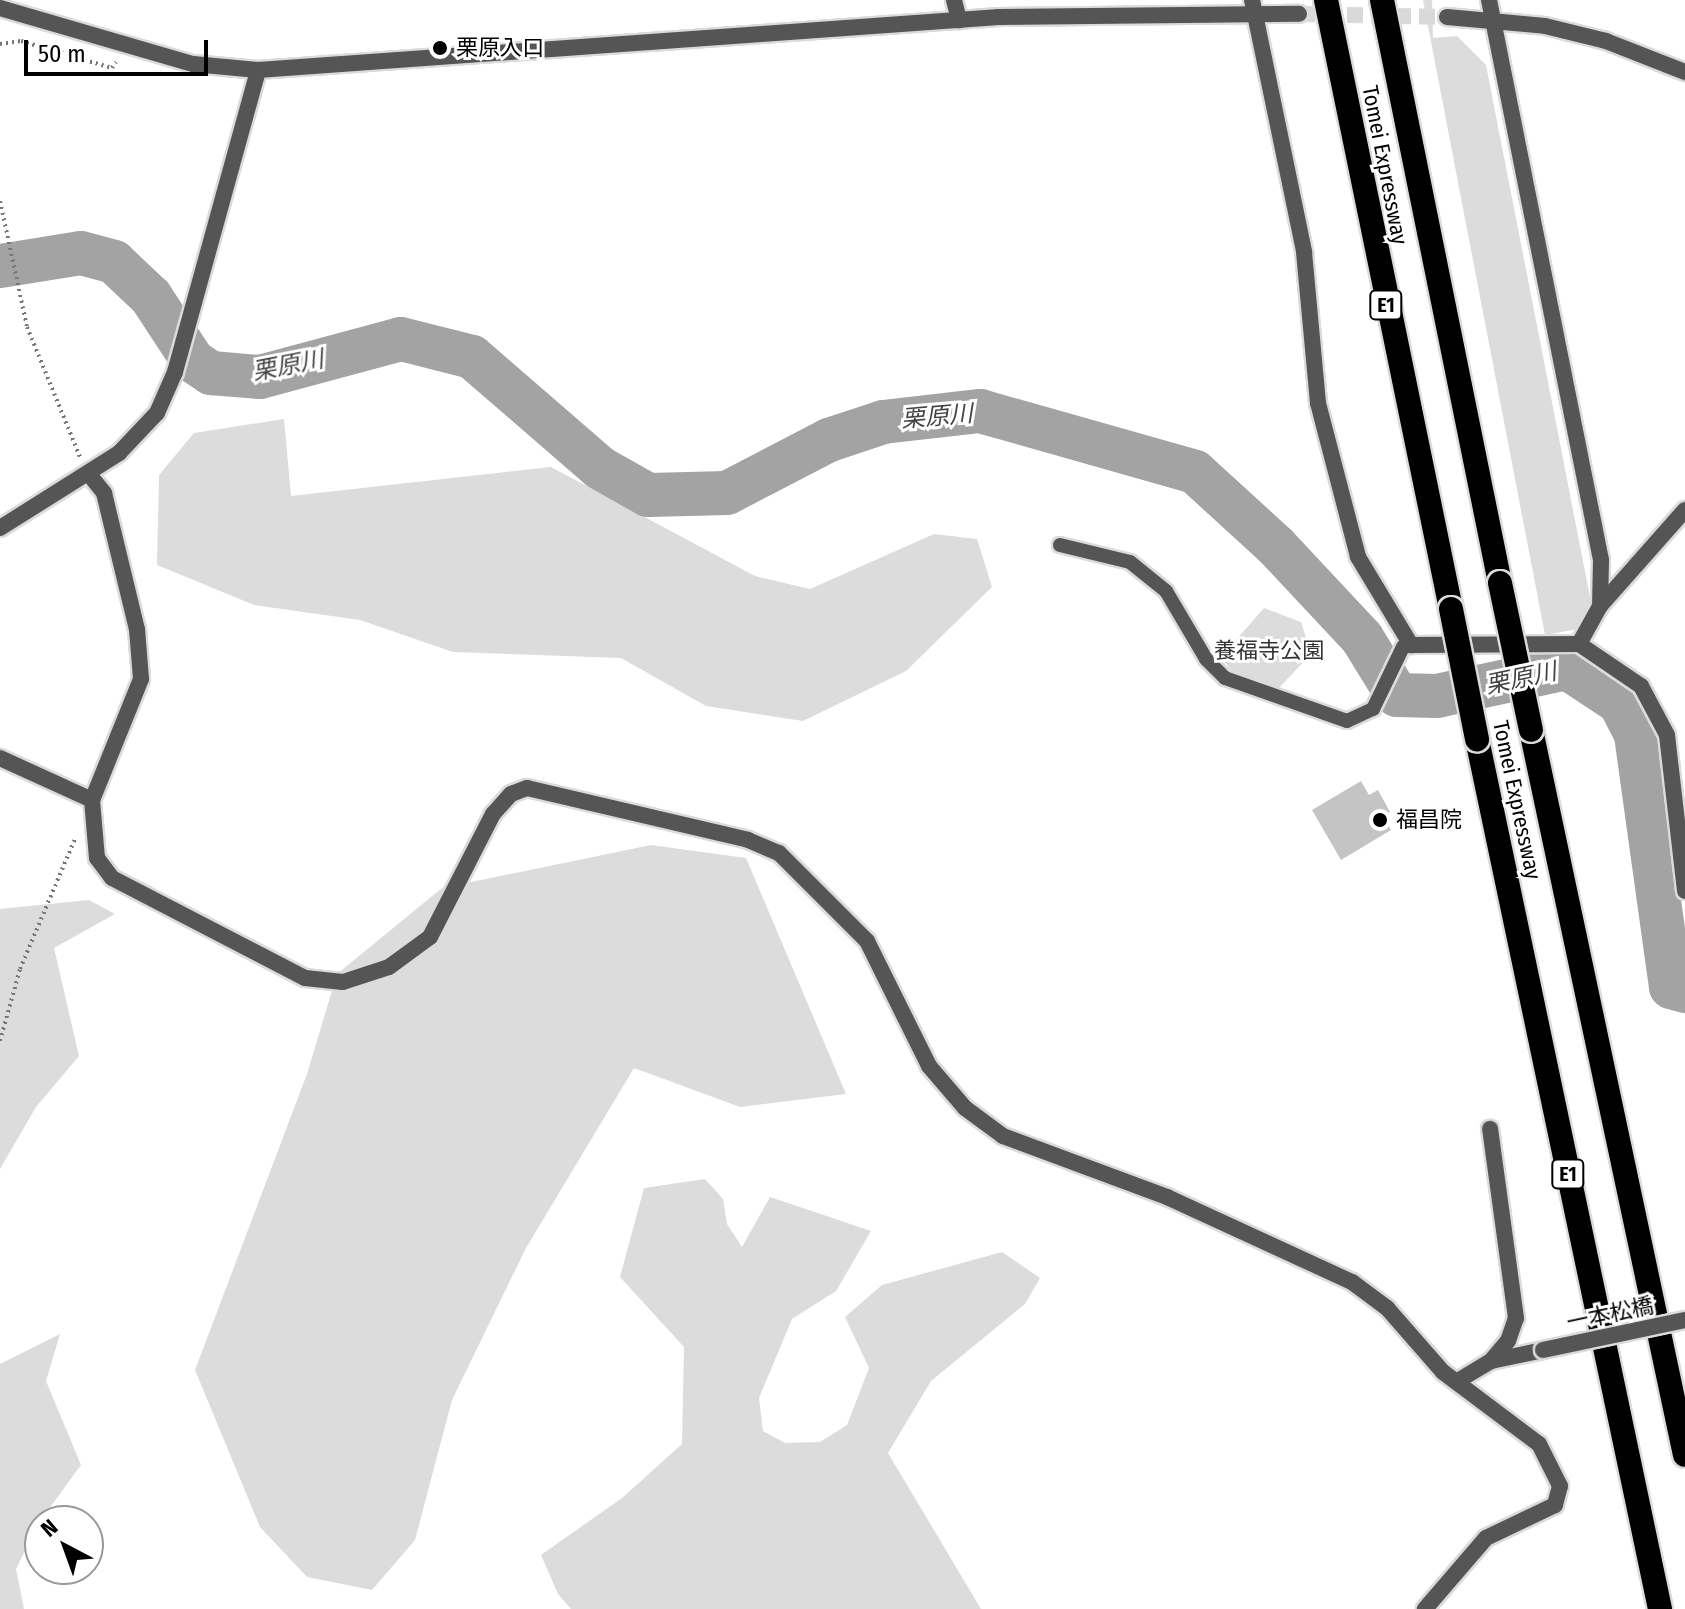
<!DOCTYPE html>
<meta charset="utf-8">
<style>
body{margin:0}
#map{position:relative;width:1685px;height:1609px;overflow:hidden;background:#fff;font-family:"Fira Sans Condensed","Noto Sans JP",sans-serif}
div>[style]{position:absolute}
.green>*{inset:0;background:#dcdcdc}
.river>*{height:44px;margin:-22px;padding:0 22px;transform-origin:22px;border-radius:22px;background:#a3a3a3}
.building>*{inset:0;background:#c4c4c4}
.street-tunnel>*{height:16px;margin-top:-8px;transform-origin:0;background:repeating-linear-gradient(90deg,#d9d9d9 0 16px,transparent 0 24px)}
.path>*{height:4px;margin-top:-2px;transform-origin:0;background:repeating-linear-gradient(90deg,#777 0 2px,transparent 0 6px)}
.roads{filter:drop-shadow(2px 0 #dbdbdb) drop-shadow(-2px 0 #dbdbdb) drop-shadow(0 2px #dbdbdb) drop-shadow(0 -2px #dbdbdb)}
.lane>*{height:14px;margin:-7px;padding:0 7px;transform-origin:7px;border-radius:7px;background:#555}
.street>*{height:16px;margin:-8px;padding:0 8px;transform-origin:8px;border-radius:8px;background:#555}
.highway>*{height:24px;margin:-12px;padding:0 12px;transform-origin:12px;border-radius:12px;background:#000}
.bridges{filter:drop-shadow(2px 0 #dbdbdb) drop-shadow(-2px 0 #dbdbdb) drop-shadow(0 2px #dbdbdb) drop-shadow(0 -2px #dbdbdb)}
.street-bridge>*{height:16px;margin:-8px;padding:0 8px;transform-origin:8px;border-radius:8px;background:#555}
.highway-bridge>*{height:24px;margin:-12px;padding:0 12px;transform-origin:12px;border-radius:12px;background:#000}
.dots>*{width:22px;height:22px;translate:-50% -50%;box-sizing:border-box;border:4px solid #fff;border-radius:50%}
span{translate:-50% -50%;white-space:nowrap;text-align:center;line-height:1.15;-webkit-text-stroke:6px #fff;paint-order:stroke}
.shield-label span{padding:2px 6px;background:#fff;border:2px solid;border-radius:6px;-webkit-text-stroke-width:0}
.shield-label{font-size:20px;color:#000;font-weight:700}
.poi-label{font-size:22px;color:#000}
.left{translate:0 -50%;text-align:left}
.street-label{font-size:22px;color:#000}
.park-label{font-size:22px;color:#333}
.water-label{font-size:24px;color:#444;font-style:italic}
.north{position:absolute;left:24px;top:1505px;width:80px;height:80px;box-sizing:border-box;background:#fff;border:2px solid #999;border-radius:50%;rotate:319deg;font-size:22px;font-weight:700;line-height:32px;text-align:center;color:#000}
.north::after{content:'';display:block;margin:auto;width:28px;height:36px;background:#000;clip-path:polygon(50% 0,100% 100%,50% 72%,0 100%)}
.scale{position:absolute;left:24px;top:40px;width:184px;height:36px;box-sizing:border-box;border:4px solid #000;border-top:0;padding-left:10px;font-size:24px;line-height:28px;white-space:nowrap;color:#000;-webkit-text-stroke:6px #fff;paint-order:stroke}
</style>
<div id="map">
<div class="green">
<div style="clip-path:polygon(1423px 0,1432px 0,1433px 38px,1457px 36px,1486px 65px,1592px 607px,1578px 629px,1545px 635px)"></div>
<div style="clip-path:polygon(284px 419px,291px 496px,551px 467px,755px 576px,810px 589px,934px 534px,977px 539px,992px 587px,906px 671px,803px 721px,706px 706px,621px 658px,453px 652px,360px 620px,254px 605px,157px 565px,159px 475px,194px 433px)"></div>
<div style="clip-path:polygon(1264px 608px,1301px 622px,1311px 654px,1278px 689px,1232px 672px,1221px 657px)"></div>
<div style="clip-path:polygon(651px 845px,746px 858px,846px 1094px,740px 1107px,634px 1068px,526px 1248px,452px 1400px,415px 1540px,372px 1590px,307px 1577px,260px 1527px,195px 1370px,307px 1074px,337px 974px,442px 888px)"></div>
<div style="clip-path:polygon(89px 900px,115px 914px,54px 948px,79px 1056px,36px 1107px,0 1169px,0 909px)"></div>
<div style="clip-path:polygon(705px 1179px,723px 1199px,727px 1224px,742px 1247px,770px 1197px,871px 1231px,836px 1291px,792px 1319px,759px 1398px,763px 1431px,785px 1443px,820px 1442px,847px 1425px,869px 1368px,845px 1317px,882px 1285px,1002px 1252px,1040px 1278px,1025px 1304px,931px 1381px,888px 1453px,981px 1609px,571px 1609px,558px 1594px,541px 1555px,622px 1498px,682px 1444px,684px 1347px,620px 1277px,644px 1188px)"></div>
<div style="clip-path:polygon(60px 1334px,46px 1381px,81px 1465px,40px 1521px,16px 1569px,24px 1609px,0 1609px,0 1364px)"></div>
</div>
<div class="river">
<div style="left:0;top:266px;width:82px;rotate:-9.1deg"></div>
<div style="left:81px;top:253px;width:34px;rotate:15deg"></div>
<div style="left:114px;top:262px;width:51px;rotate:43.4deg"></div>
<div style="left:151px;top:297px;width:77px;rotate:56.7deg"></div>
<div style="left:193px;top:361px;width:22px;rotate:34deg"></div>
<div style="left:211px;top:373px;width:49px;rotate:4.7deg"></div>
<div style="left:260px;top:377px;width:146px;rotate:-15.1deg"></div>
<div style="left:401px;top:339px;width:73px;rotate:14.2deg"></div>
<div style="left:472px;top:357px;width:169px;rotate:40.9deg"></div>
<div style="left:600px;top:468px;width:55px;rotate:29.4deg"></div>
<div style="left:648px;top:495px;width:79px;rotate:-1.5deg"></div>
<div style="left:727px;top:493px;width:115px;rotate:-27.5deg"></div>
<div style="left:829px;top:440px;width:57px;rotate:-18.4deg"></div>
<div style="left:883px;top:422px;width:98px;rotate:-6.5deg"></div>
<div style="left:980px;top:411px;width:223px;rotate:15.8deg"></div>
<div style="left:1195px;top:472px;width:110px;rotate:42.4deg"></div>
<div style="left:1276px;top:546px;width:126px;rotate:46.9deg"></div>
<div style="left:1362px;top:638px;width:67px;rotate:58.4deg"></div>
<div style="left:1397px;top:695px;width:40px;rotate:1.4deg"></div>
<div style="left:1437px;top:696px;width:133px;rotate:-12.2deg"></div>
<div style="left:1567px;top:668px;width:64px;rotate:33.4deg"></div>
<div style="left:1620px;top:703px;width:36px;rotate:63deg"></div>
<div style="left:1636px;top:735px;width:254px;rotate:82.1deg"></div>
<div style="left:1671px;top:987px;width:15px;rotate:16deg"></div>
</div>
<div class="building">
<div style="clip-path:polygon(1361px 781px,1369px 795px,1378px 790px,1390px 812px,1383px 816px,1391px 830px,1341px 860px,1312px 810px)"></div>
</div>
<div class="street-tunnel">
<div style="left:1299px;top:14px;width:148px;rotate:1.2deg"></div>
</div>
<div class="path">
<div style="left:0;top:44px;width:21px;rotate:-8deg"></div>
<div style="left:21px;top:41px;width:95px;rotate:16.5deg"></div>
<div style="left:112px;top:68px;width:7px;rotate:-56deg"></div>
<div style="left:0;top:201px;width:129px;rotate:77.9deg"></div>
<div style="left:27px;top:327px;width:140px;rotate:67.8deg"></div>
<div style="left:0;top:1041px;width:75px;rotate:-74.5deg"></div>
<div style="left:20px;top:969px;width:141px;rotate:-67.1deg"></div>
</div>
<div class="roads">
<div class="lane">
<div style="left:1060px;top:545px;width:72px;rotate:13.7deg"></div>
<div style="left:1130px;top:562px;width:46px;rotate:38.9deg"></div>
<div style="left:1166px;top:591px;width:79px;rotate:59.5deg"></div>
<div style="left:1206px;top:659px;width:27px;rotate:45deg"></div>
<div style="left:1225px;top:678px;width:129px;rotate:19.4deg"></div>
<div style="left:1347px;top:721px;width:29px;rotate:-25deg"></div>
<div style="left:1373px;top:709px;width:69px;rotate:-64.2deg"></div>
<div style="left:1403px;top:647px;width:8px;rotate:-14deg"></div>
</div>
<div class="street">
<div style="left:954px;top:0;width:21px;rotate:76deg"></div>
<div style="left:1252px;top:0;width:257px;rotate:78.3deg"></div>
<div style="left:1304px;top:252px;width:152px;rotate:84.7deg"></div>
<div style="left:1318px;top:403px;width:159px;rotate:75.4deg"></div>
<div style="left:1358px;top:557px;width:103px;rotate:58.9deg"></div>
<div style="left:1411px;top:645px;width:168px;rotate:-0.3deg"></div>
<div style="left:1579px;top:644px;width:75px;rotate:34.1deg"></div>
<div style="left:1641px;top:686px;width:55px;rotate:62deg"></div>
<div style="left:1667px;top:735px;width:157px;rotate:83.4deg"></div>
<div style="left:1489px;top:0;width:571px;rotate:78.69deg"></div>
<div style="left:1601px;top:560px;width:46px;rotate:91.2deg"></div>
<div style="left:1600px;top:606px;width:43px;rotate:118.9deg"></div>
<div style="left:0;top:8px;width:201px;rotate:16.2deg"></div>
<div style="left:193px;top:64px;width:65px;rotate:5.3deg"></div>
<div style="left:258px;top:70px;width:743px;rotate:-4.09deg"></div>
<div style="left:999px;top:17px;width:300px;rotate:-0.6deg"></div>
<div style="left:1447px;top:17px;width:98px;rotate:5.2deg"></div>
<div style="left:1545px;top:26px;width:63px;rotate:13.8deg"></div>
<div style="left:1606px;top:41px;width:85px;rotate:21.4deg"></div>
<div style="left:88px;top:473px;width:26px;rotate:51deg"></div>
<div style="left:104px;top:493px;width:140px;rotate:76.4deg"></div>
<div style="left:137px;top:629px;width:50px;rotate:85.4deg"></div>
<div style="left:141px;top:679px;width:131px;rotate:112deg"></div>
<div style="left:92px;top:800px;width:58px;rotate:85.1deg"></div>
<div style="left:97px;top:858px;width:25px;rotate:53deg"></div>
<div style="left:112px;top:878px;width:217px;rotate:27.4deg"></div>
<div style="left:305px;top:978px;width:38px;rotate:6deg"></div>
<div style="left:343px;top:982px;width:48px;rotate:-18.1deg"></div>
<div style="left:389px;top:967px;width:51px;rotate:-36.2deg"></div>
<div style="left:430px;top:937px;width:138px;rotate:-62.9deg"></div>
<div style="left:493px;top:814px;width:27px;rotate:-48deg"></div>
<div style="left:511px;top:794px;width:17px;rotate:-21deg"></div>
<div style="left:527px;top:788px;width:227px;rotate:13.2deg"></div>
<div style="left:748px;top:840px;width:34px;rotate:23deg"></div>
<div style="left:779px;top:853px;width:124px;rotate:45deg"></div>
<div style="left:867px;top:941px;width:140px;rotate:63.6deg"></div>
<div style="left:929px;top:1066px;width:55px;rotate:49.4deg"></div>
<div style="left:965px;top:1108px;width:47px;rotate:36.4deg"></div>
<div style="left:1003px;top:1136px;width:175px;rotate:20.4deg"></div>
<div style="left:1167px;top:1197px;width:204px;rotate:24.7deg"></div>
<div style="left:1352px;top:1282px;width:44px;rotate:36.6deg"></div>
<div style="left:1387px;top:1308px;width:85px;rotate:48.8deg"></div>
<div style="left:1443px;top:1372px;width:120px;rotate:36.9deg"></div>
<div style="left:1539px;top:1444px;width:47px;rotate:63.4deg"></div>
<div style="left:1560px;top:1486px;width:20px;rotate:105deg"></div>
<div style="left:1555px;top:1505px;width:76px;rotate:154.4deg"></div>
<div style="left:1486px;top:1538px;width:94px;rotate:130.7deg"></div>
<div style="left:0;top:528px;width:141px;rotate:-32.2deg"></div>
<div style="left:119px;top:453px;width:55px;rotate:-46.5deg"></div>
<div style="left:157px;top:413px;width:45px;rotate:-66.3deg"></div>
<div style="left:175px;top:372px;width:313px;rotate:-74.6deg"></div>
<div style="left:1600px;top:606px;width:128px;rotate:-48.5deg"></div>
<div style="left:0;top:758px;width:101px;rotate:24.5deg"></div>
<div style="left:1491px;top:1361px;width:53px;rotate:-11.9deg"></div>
<div style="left:1456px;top:1382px;width:41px;rotate:-31deg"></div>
<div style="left:1491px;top:1361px;width:26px;rotate:-50deg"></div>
<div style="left:1508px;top:1341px;width:24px;rotate:-71deg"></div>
<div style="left:1516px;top:1318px;width:191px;rotate:-97.8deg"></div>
</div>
<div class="highway">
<div style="left:1326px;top:0;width:622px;rotate:78.4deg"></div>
<div style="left:1382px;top:0;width:595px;rotate:78.56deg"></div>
<div style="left:1531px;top:730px;width:741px;rotate:78.01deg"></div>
<div style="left:1477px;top:739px;width:889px;rotate:78.12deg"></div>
</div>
</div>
<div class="bridges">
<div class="street-bridge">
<div style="left:1543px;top:1350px;width:145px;rotate:-11.9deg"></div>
</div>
<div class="highway-bridge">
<div style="left:1500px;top:583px;width:150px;rotate:78.1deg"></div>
<div style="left:1451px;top:609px;width:133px;rotate:78.7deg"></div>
</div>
</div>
<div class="dots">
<div style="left:440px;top:48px;background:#000"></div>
<div style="left:1380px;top:820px;background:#000"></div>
</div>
<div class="shield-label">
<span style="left:1386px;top:305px">E1</span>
<span style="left:1568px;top:1174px">E1</span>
</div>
<div class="poi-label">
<span class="left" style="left:456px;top:48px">栗原入口</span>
<span class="left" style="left:1396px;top:820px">福昌院</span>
</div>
<div class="street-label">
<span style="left:1385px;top:165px;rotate:79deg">Tomei Expressway</span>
<span style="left:1517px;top:800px;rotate:78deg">Tomei Expressway</span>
<span style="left:1610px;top:1314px;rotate:-12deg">一本松橋</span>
</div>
<div class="park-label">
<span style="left:1269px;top:651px">養福寺公園</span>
</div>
<div class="water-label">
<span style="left:288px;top:366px;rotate:-11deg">栗原川</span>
<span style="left:937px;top:417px;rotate:-5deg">栗原川</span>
<span style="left:1521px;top:679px;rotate:-12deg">栗原川</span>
</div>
<div class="north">N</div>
<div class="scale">50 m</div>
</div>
